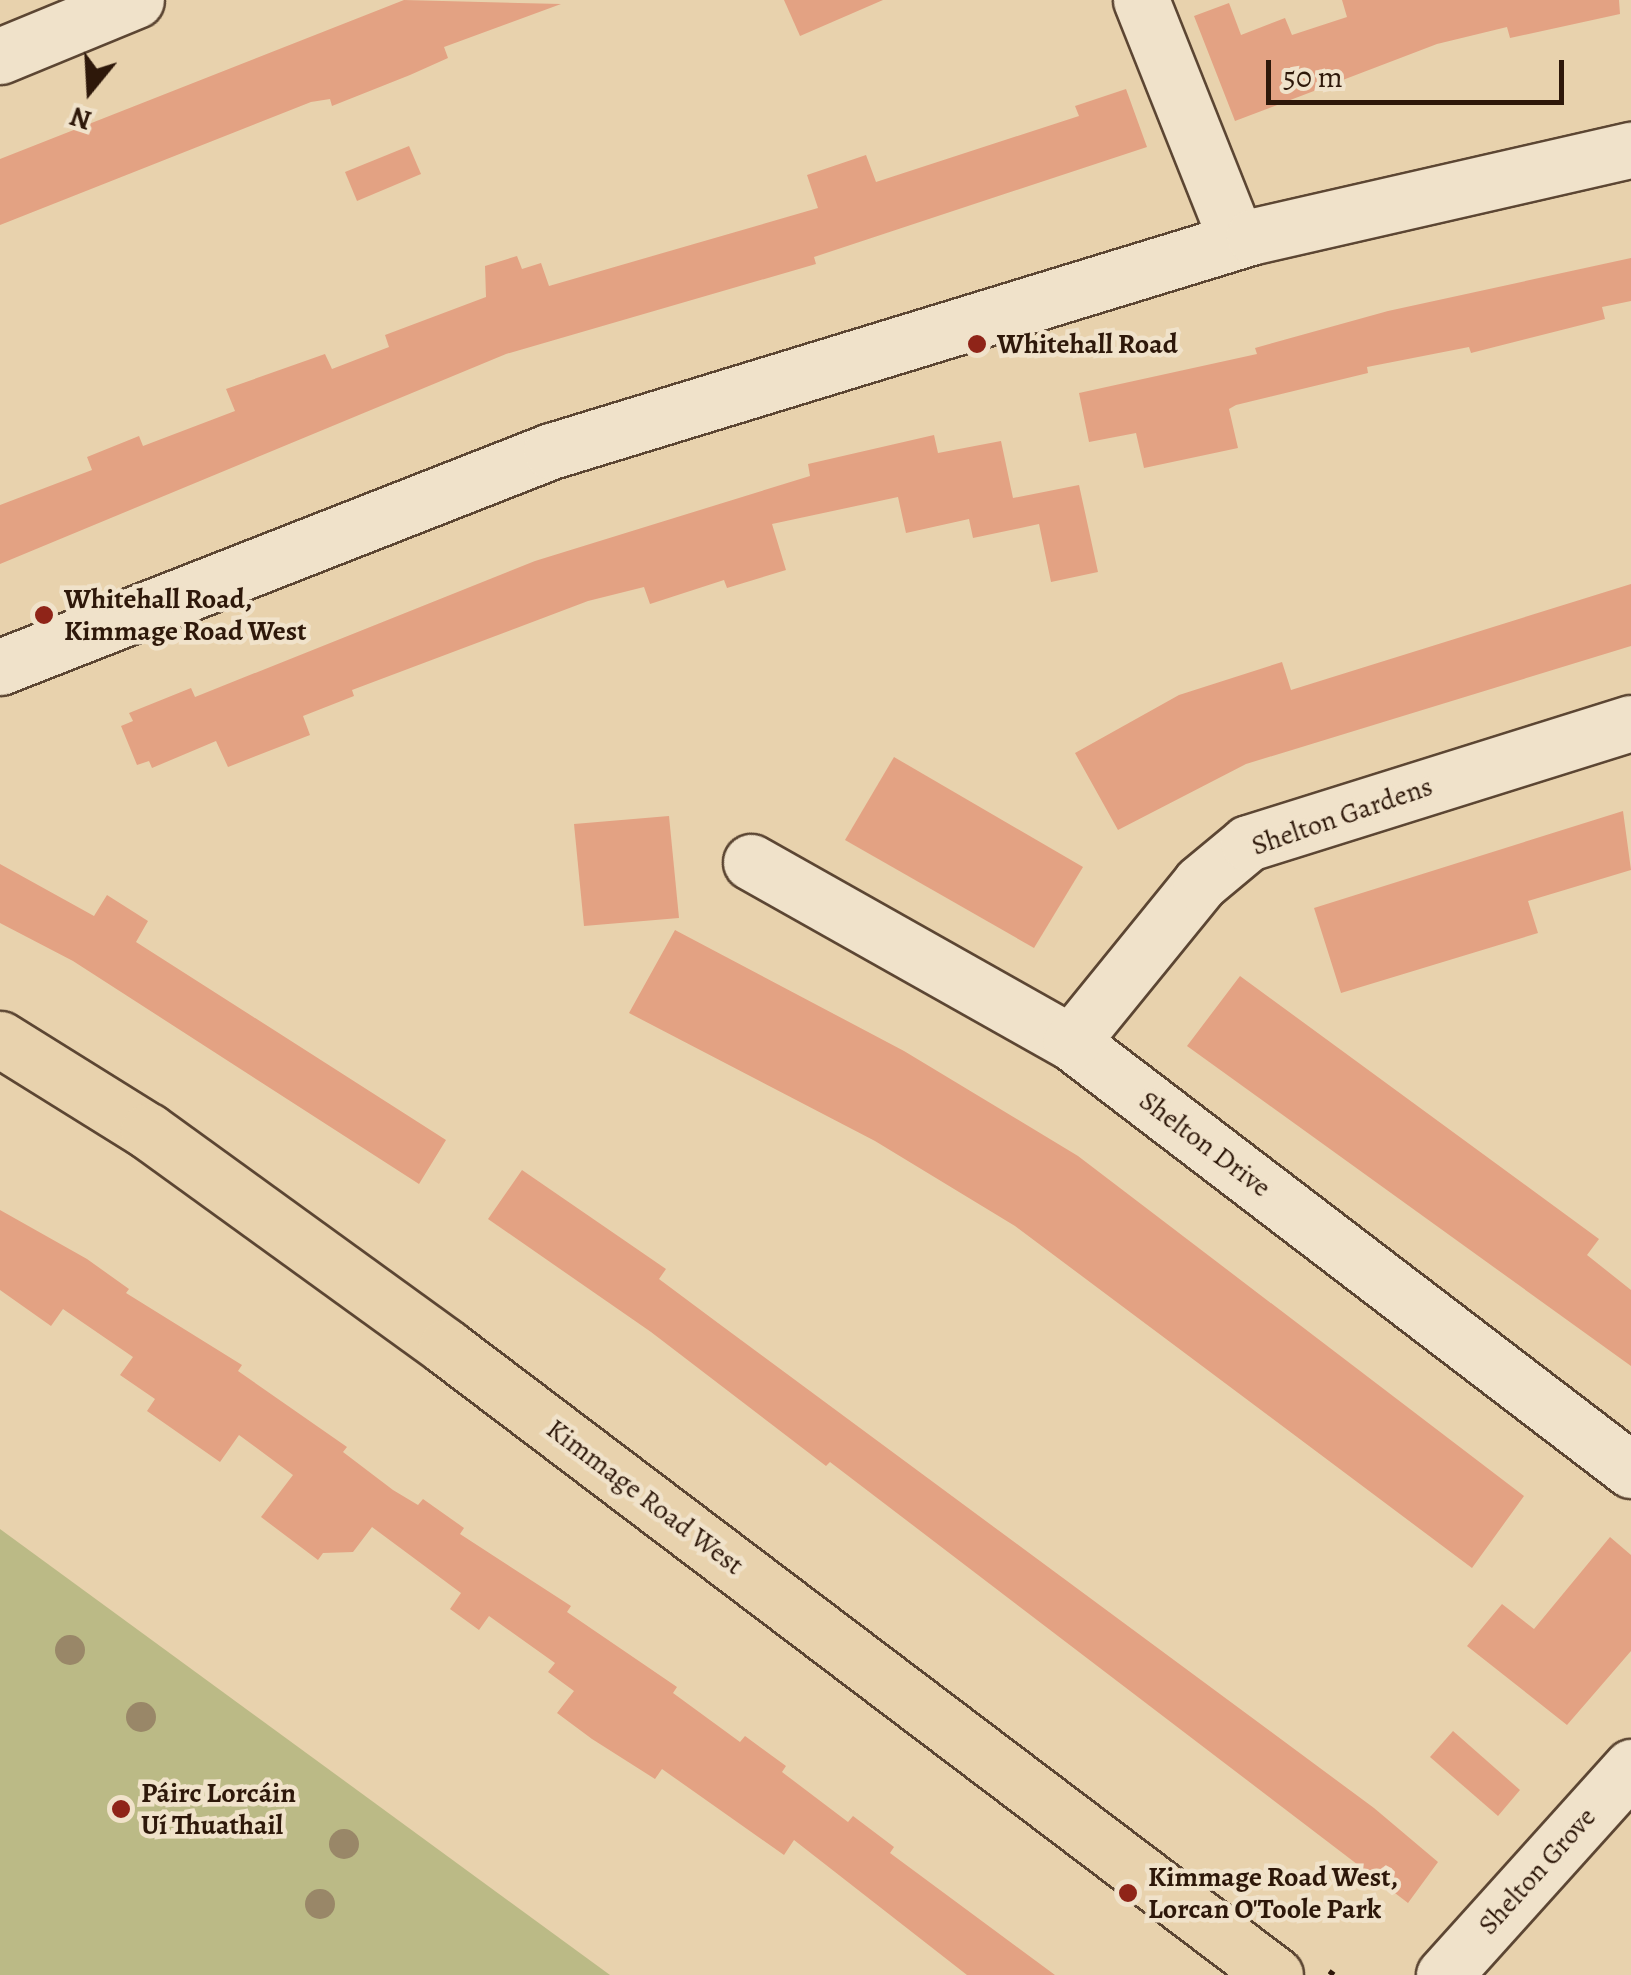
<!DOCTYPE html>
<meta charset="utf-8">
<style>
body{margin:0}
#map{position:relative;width:1631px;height:1975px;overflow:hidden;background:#e8d2ad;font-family:Alegreya,serif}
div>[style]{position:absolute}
.green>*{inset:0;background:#bbba86}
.building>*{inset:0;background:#e3a283}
.path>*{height:6px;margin-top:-3px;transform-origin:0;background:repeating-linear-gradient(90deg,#2e180a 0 8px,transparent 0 13px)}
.roads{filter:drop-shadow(2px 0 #5c4633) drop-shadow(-2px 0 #5c4633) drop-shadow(0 2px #5c4633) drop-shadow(0 -2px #5c4633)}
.minor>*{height:55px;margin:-27.5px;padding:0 27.5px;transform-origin:27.5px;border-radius:27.5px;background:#f0e2ca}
.major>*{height:55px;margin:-27.5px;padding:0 27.5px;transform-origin:27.5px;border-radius:27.5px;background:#e8d2ad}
.trees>*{width:30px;height:30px;margin:-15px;border-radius:50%;background:#998768}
.dots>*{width:28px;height:28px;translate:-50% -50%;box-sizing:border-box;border:5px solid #f0e2ca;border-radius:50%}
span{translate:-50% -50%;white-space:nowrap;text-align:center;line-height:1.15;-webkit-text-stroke:9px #f0e2ca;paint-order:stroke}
.poi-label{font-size:28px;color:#2e180a;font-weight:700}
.left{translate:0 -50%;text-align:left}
.street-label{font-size:28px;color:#2e180a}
.north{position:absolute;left:40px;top:40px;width:100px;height:100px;-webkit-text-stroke:8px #f0e2ca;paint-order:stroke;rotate:198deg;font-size:28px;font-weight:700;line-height:40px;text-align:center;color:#2e180a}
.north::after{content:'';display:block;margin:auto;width:35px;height:45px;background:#2e180a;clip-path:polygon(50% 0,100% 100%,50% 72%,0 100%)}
.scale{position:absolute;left:1266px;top:60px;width:298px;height:45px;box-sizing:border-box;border:5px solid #2e180a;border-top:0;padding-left:12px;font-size:30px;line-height:35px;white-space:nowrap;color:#2e180a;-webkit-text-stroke:8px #f0e2ca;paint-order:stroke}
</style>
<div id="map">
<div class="green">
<div style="clip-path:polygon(0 1529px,610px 1975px,0 1975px)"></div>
</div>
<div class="building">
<div style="clip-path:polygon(404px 0,561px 4px,444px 47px,448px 58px,410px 75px,332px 106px,330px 99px,311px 102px,0 225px,0 159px)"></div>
<div style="clip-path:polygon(784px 0,883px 0,800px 36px)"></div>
<div style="clip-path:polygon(1342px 0,1619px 0,1620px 14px,1510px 38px,1507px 27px,1437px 44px,1235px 121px,1194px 16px,1229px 3px,1241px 35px,1285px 18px,1292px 35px,1347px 17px)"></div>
<div style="clip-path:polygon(1126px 89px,1147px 147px,814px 257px,816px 264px,506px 354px,0 564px,0 505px,92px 470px,87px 457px,139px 436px,143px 446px,235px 411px,226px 389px,325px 354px,332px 369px,389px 347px,385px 335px,486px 297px,485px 266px,517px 256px,522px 269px,541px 263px,549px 286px,818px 208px,807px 175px,866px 155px,876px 182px,1079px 116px,1075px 106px)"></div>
<div style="clip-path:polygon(409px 146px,421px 174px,357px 201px,345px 172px)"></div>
<div style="clip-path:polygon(1631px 258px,1631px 301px,1602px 307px,1605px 319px,1471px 353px,1469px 347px,1367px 367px,1368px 373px,1236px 405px,1229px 409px,1238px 448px,1144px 468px,1136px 433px,1089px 442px,1079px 393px,1257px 354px,1255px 348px,1388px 311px)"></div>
<div style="clip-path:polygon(934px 435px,938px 453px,1001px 441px,1013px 498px,1079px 485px,1098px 572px,1051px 582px,1039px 524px,973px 538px,969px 519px,906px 533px,898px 497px,772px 524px,786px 570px,727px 588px,724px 580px,650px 604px,644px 587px,588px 601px,352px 690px,354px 696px,303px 716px,310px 735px,228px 767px,216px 741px,152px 768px,149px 761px,137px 765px,121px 726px,133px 721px,129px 713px,191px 688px,195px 697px,535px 561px,810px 476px,808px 464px)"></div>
<div style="clip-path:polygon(1631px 584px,1631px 646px,1246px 764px,1118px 830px,1075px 753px,1179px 695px,1282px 662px,1291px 690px)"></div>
<div style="clip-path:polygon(894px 757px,1083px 867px,1034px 948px,845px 840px)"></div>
<div style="clip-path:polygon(1623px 811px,1631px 870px,1528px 901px,1538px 933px,1341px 993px,1314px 908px)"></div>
<div style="clip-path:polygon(669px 816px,679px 918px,584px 926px,574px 824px)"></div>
<div style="clip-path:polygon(0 864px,94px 916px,107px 895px,148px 921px,136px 942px,446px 1140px,419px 1184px,73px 961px,0 923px)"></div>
<div style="clip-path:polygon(675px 930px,904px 1051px,1078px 1156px,1524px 1496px,1472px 1568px,1015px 1226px,875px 1141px,629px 1013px)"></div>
<div style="clip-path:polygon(1240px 976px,1599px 1239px,1587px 1255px,1631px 1290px,1631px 1366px,1187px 1046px)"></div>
<div style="clip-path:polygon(522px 1170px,666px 1269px,659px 1279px,718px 1323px,1374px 1808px,1438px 1862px,1408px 1903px,830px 1462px,826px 1466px,651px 1332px,488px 1219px)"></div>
<div style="clip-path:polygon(0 1210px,87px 1259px,129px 1289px,126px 1293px,242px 1365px,238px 1371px,347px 1447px,343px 1452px,393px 1490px,418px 1505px,423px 1499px,464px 1528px,460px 1534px,571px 1606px,567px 1612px,677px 1687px,673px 1693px,740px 1742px,745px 1736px,786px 1766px,782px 1772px,848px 1822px,853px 1816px,894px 1847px,890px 1853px,1055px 1975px,967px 1975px,794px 1840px,784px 1855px,662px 1769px,655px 1779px,592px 1739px,557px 1713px,574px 1691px,548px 1672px,555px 1663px,489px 1616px,479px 1630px,450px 1609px,461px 1593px,372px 1527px,353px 1552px,323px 1553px,318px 1560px,261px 1517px,293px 1475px,239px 1435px,220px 1462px,147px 1411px,155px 1399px,120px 1375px,133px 1357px,63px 1309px,51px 1326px,0 1290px)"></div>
<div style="clip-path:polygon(1610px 1537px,1631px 1555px,1631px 1651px,1567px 1725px,1467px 1646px,1502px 1604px,1534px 1629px)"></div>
<div style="clip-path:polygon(1453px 1731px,1520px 1790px,1498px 1816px,1430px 1757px)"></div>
</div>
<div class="path">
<div style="left:1330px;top:1975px;width:5px;rotate:-53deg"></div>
</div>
<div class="roads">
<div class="minor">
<div style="left:1141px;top:0;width:259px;rotate:68.3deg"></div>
<div style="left:0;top:56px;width:147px;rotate:-22.4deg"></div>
<div style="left:0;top:667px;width:592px;rotate:-21.41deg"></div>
<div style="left:551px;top:451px;width:735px;rotate:-17.01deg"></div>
<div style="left:1254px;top:236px;width:387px;rotate:-12.9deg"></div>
<div style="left:751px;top:862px;width:367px;rotate:29.4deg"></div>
<div style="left:1071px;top:1042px;width:705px;rotate:37.39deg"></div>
<div style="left:1071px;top:1042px;width:205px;rotate:-50.9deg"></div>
<div style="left:1200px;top:883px;width:62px;rotate:-39.8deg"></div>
<div style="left:1248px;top:843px;width:401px;rotate:-17.4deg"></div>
<div style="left:1444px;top:1975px;width:280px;rotate:-48deg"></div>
</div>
<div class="major">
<div style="left:0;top:1039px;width:174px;rotate:31.9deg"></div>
<div style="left:148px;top:1131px;width:368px;rotate:35.9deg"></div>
<div style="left:446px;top:1347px;width:1040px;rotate:37.15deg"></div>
</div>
</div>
<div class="trees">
<div style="left:70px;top:1650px"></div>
<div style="left:141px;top:1717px"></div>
<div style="left:344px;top:1844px"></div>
<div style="left:320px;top:1904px"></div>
</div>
<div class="dots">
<div style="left:977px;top:344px;background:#8f2418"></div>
<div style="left:44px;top:615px;background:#8f2418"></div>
<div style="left:121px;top:1809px;background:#8f2418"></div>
<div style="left:1128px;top:1893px;background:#8f2418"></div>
</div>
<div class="poi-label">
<span class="left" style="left:997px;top:344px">Whitehall Road</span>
<span class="left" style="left:64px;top:615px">Whitehall Road,<br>Kimmage Road West</span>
<span class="left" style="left:141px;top:1809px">Páirc Lorcáin<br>Uí Thuathail</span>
<span class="left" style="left:1148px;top:1893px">Kimmage Road West,<br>Lorcan O'Toole Park</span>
</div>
<div class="street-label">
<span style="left:1342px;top:816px;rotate:-19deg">Shelton Gardens</span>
<span style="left:1205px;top:1144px;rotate:37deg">Shelton Drive</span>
<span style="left:645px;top:1497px;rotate:37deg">Kimmage Road West</span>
<span style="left:1537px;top:1871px;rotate:-48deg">Shelton Grove</span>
</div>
<div class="north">N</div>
<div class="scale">50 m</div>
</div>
